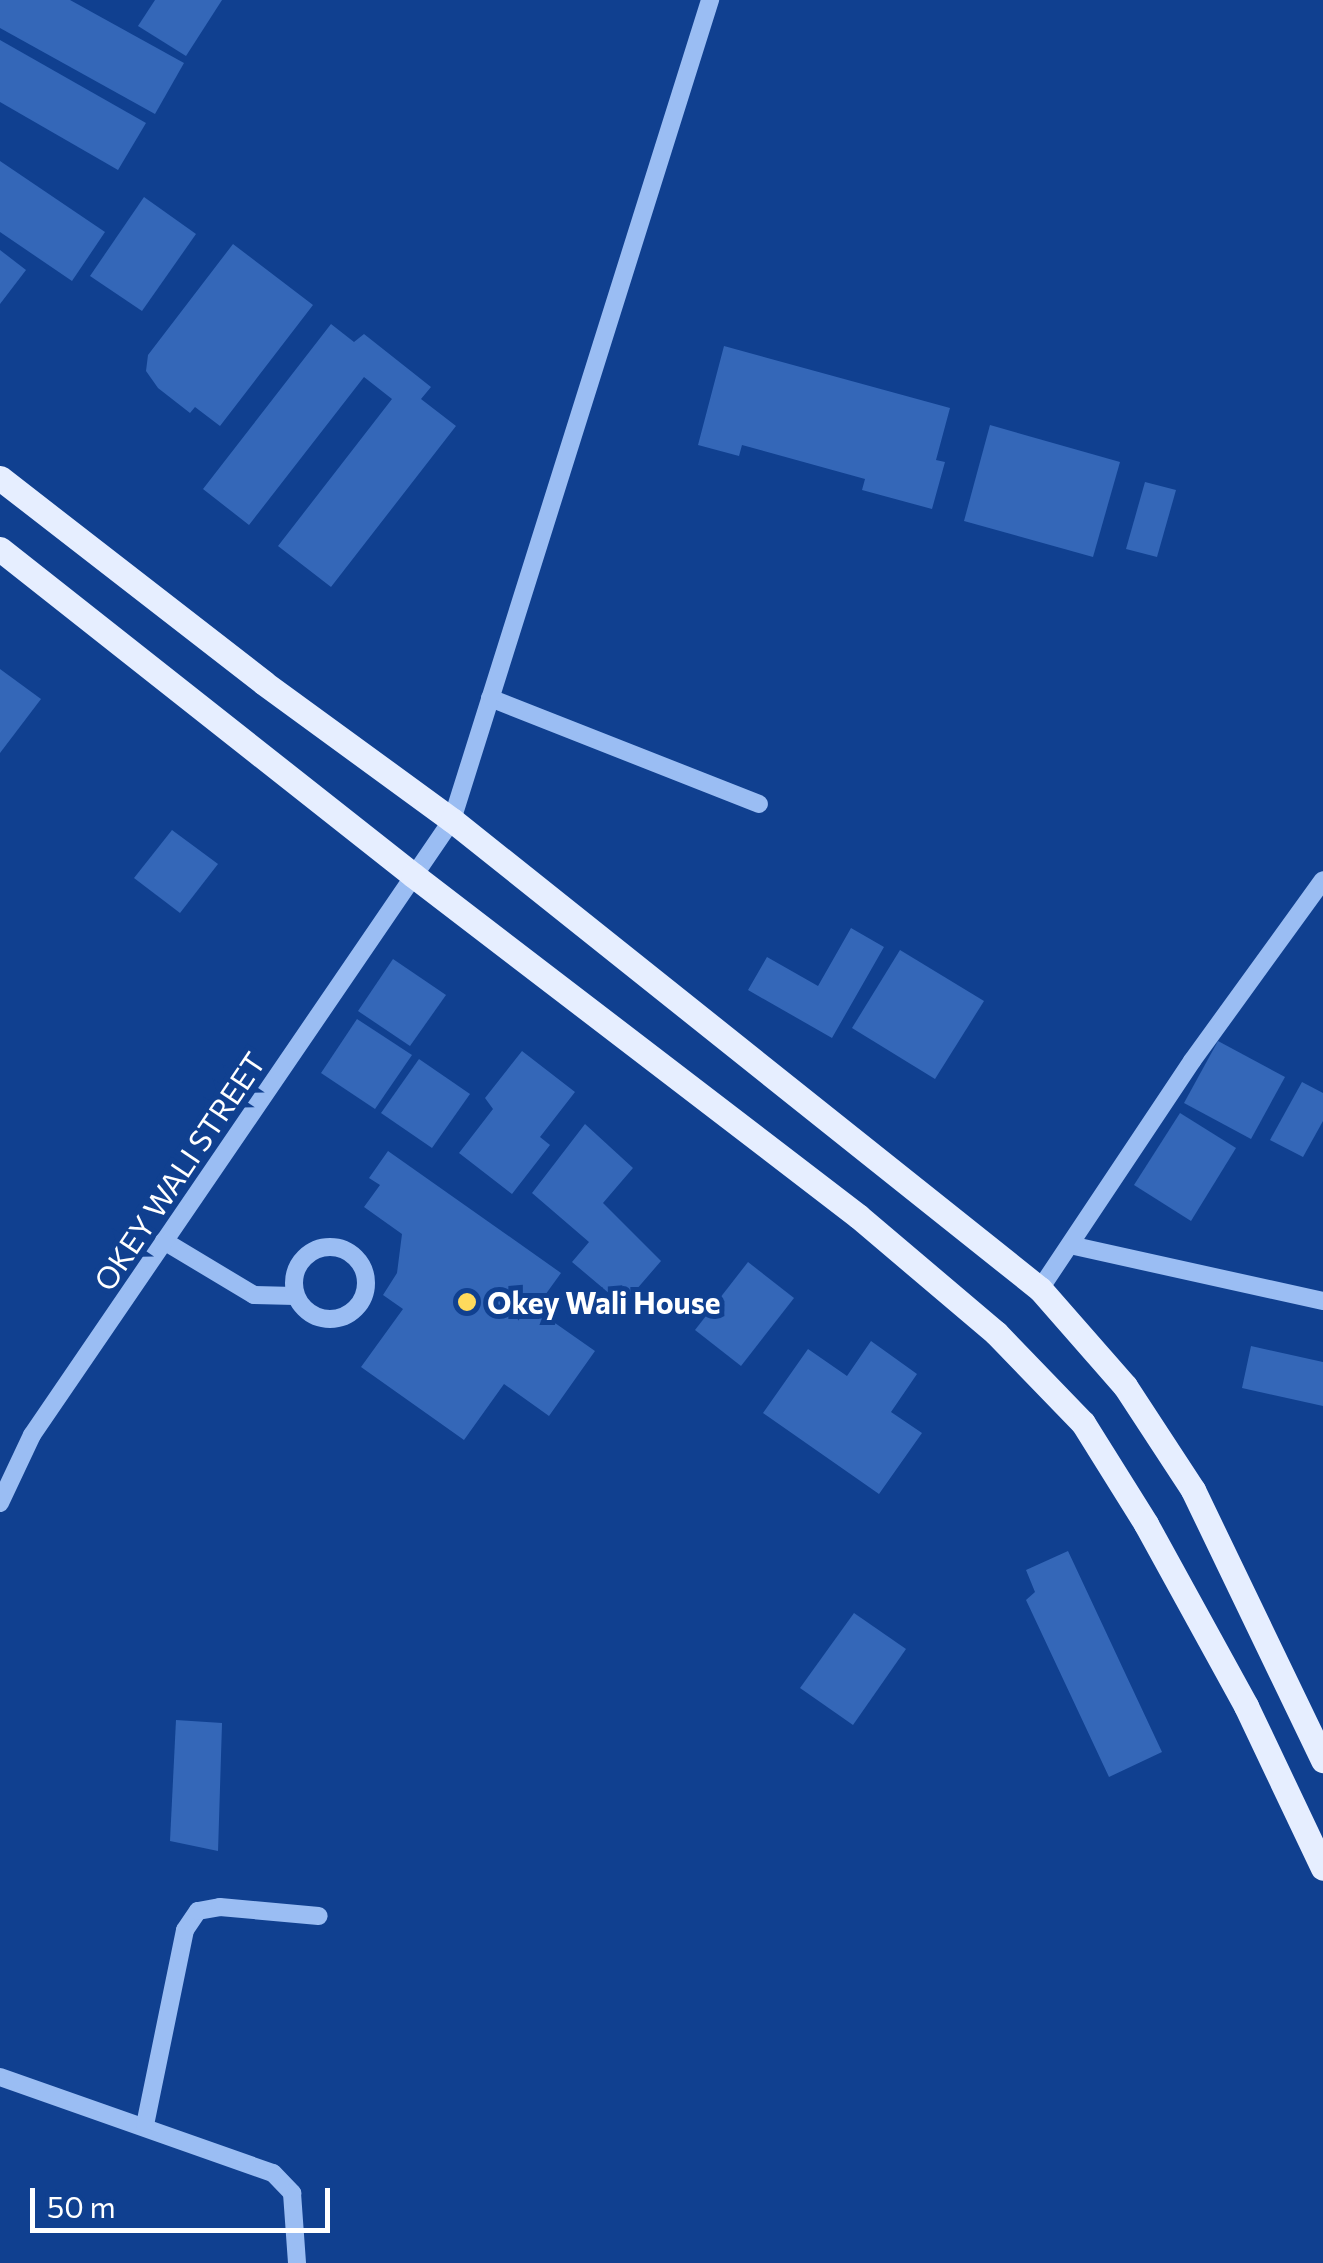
<!DOCTYPE html>
<style>
body{margin:0}
#map{position:relative;width:1323px;height:2263px;overflow:hidden;background:#104090;font-family:Commissioner,sans-serif}
div>[style]{position:absolute}
.building>*{inset:0;background:#3467b8}
.minor>*{height:18px;margin:-9px;padding:0 9px;transform-origin:9px;border-radius:9px;background:#9abdf3}
.minor>.ring{margin:-9px;padding:0;box-sizing:content-box;background:none;border:18px solid #9abdf3;border-radius:50%}
.major>*{height:25px;margin:-12.5px;padding:0 12.5px;transform-origin:12.5px;border-radius:12.5px;background:#e6eeff}
.dots>*{width:28px;height:28px;translate:-50% -50%;box-sizing:border-box;border:5px solid #104090;border-radius:50%}
span{translate:-50% -50%;white-space:nowrap;text-align:center;line-height:1.15;-webkit-text-stroke:10px #104090;paint-order:stroke}
.street-label{font-size:30px;color:#fff}
.poi-label{font-size:30px;color:#fff;font-weight:700}
.left{translate:0 -50%;text-align:left}
.scale{position:absolute;left:30px;top:2188px;width:300px;height:45px;box-sizing:border-box;border:5px solid #fff;border-top:0;padding-left:12px;font-size:30px;line-height:35px;white-space:nowrap;color:#fff;-webkit-text-stroke:8px #104090;paint-order:stroke}
</style>
<div id="map">
<div class="building">
<div style="clip-path:polygon(0 0,70px 0,184px 63px,155px 114px,0 28px)"></div>
<div style="clip-path:polygon(155px 0,222px 0,186px 56px,138px 26px)"></div>
<div style="clip-path:polygon(0 40px,146px 123px,118px 170px,0 102px)"></div>
<div style="clip-path:polygon(0 161px,105px 232px,72px 281px,0 232px)"></div>
<div style="clip-path:polygon(144px 197px,196px 234px,142px 311px,90px 276px)"></div>
<div style="clip-path:polygon(233px 244px,313px 305px,220px 426px,195px 407px,190px 413px,158px 388px,146px 371px,148px 355px)"></div>
<div style="clip-path:polygon(0 250px,26px 270px,0 304px)"></div>
<div style="clip-path:polygon(331px 324px,354px 342px,364px 334px,431px 387px,421px 399px,456px 426px,331px 587px,278px 546px,392px 399px,364px 377px,249px 525px,203px 489px)"></div>
<div style="clip-path:polygon(724px 346px,950px 408px,936px 460px,945px 462px,932px 509px,862px 490px,865px 479px,742px 445px,739px 456px,698px 445px)"></div>
<div style="clip-path:polygon(990px 425px,1120px 462px,1093px 557px,964px 521px)"></div>
<div style="clip-path:polygon(1145px 482px,1176px 490px,1157px 557px,1126px 549px)"></div>
<div style="clip-path:polygon(0 669px,41px 699px,0 753px)"></div>
<div style="clip-path:polygon(172px 830px,218px 864px,180px 913px,134px 878px)"></div>
<div style="clip-path:polygon(851px 928px,884px 947px,832px 1038px,748px 990px,767px 957px,818px 986px)"></div>
<div style="clip-path:polygon(900px 950px,984px 1001px,935px 1079px,852px 1028px)"></div>
<div style="clip-path:polygon(393px 959px,446px 995px,410px 1046px,358px 1011px)"></div>
<div style="clip-path:polygon(357px 1019px,412px 1055px,375px 1109px,321px 1073px)"></div>
<div style="clip-path:polygon(1218px 1041px,1285px 1077px,1251px 1139px,1184px 1103px)"></div>
<div style="clip-path:polygon(522px 1051px,575px 1092px,540px 1137px,550px 1145px,512px 1194px,459px 1153px,493px 1109px,485px 1098px)"></div>
<div style="clip-path:polygon(419px 1059px,470px 1094px,432px 1148px,381px 1113px)"></div>
<div style="clip-path:polygon(1302px 1082px,1323px 1093px,1323px 1121px,1303px 1157px,1270px 1140px)"></div>
<div style="clip-path:polygon(1180px 1113px,1236px 1148px,1191px 1221px,1134px 1185px)"></div>
<div style="clip-path:polygon(585px 1124px,633px 1168px,603px 1203px,661px 1261px,623px 1305px,572px 1262px,589px 1242px,532px 1193px)"></div>
<div style="clip-path:polygon(388px 1151px,561px 1273px,535px 1309px,595px 1351px,549px 1416px,504px 1384px,464px 1440px,361px 1367px,403px 1309px,383px 1295px,397px 1273px,402px 1234px,364px 1207px,380px 1185px,369px 1178px)"></div>
<div style="clip-path:polygon(748px 1262px,794px 1298px,741px 1366px,695px 1330px)"></div>
<div style="clip-path:polygon(871px 1341px,917px 1374px,891px 1412px,922px 1433px,879px 1494px,763px 1413px,808px 1349px,847px 1376px)"></div>
<div style="clip-path:polygon(1251px 1346px,1323px 1362px,1323px 1406px,1242px 1388px)"></div>
<div style="clip-path:polygon(1068px 1551px,1162px 1752px,1109px 1777px,1026px 1600px,1035px 1592px,1026px 1570px)"></div>
<div style="clip-path:polygon(854px 1613px,906px 1649px,853px 1725px,800px 1688px)"></div>
<div style="clip-path:polygon(176px 1720px,222px 1723px,218px 1851px,170px 1841px)"></div>
</div>
<div class="minor">
<div style="left:490px;top:698px;width:289px;rotate:21.5deg"></div>
<div style="left:164px;top:1241px;width:105px;rotate:31deg"></div>
<div style="left:254px;top:1295px;width:41px;rotate:1.4deg"></div>
<div style="left:1070px;top:1245px;width:259px;rotate:12.5deg"></div>
<div class="ring" style="left:294px;top:1247px;width:54px;height:54px"></div>
<div style="left:1040px;top:1289px;width:274px;rotate:-56.3deg"></div>
<div style="left:1192px;top:1061px;width:223px;rotate:-54.1deg"></div>
<div style="left:0;top:1503px;width:75px;rotate:-64.8deg"></div>
<div style="left:32px;top:1435px;width:745px;rotate:-55.67deg"></div>
<div style="left:452px;top:820px;width:860px;rotate:-72.53deg"></div>
<div style="left:0;top:2077px;width:289px;rotate:19.4deg"></div>
<div style="left:273px;top:2173px;width:28px;rotate:46deg"></div>
<div style="left:292px;top:2193px;width:70px;rotate:85.9deg"></div>
<div style="left:145px;top:2125px;width:199px;rotate:-78.4deg"></div>
<div style="left:185px;top:1930px;width:23px;rotate:-56deg"></div>
<div style="left:198px;top:1911px;width:22px;rotate:-10deg"></div>
<div style="left:220px;top:1907px;width:99px;rotate:5.2deg"></div>
</div>
<div class="major">
<div style="left:0;top:478px;width:334px;rotate:37.8deg"></div>
<div style="left:264px;top:683px;width:233px;rotate:36.1deg"></div>
<div style="left:452px;top:820px;width:752px;rotate:38.58deg"></div>
<div style="left:1040px;top:1289px;width:129px;rotate:48.8deg"></div>
<div style="left:1125px;top:1386px;width:124px;rotate:56.8deg"></div>
<div style="left:1193px;top:1490px;width:300px;rotate:64.3deg"></div>
<div style="left:0;top:549px;width:526px;rotate:38.29deg"></div>
<div style="left:413px;top:875px;width:561px;rotate:37.46deg"></div>
<div style="left:858px;top:1216px;width:181px;rotate:40.3deg"></div>
<div style="left:996px;top:1333px;width:125px;rotate:46deg"></div>
<div style="left:1083px;top:1423px;width:119px;rotate:58deg"></div>
<div style="left:1146px;top:1524px;width:208px;rotate:61.2deg"></div>
<div style="left:1246px;top:1706px;width:179px;rotate:64.6deg"></div>
</div>
<div class="dots">
<div style="left:467px;top:1302px;background:#ffda5c"></div>
</div>
<div class="street-label">
<span style="left:179px;top:1171px;rotate:-56deg">OKEY WALI STREET</span>
</div>
<div class="poi-label">
<span class="left" style="left:487px;top:1302px">Okey Wali House</span>
</div>
<div class="scale">50 m</div>
</div>
